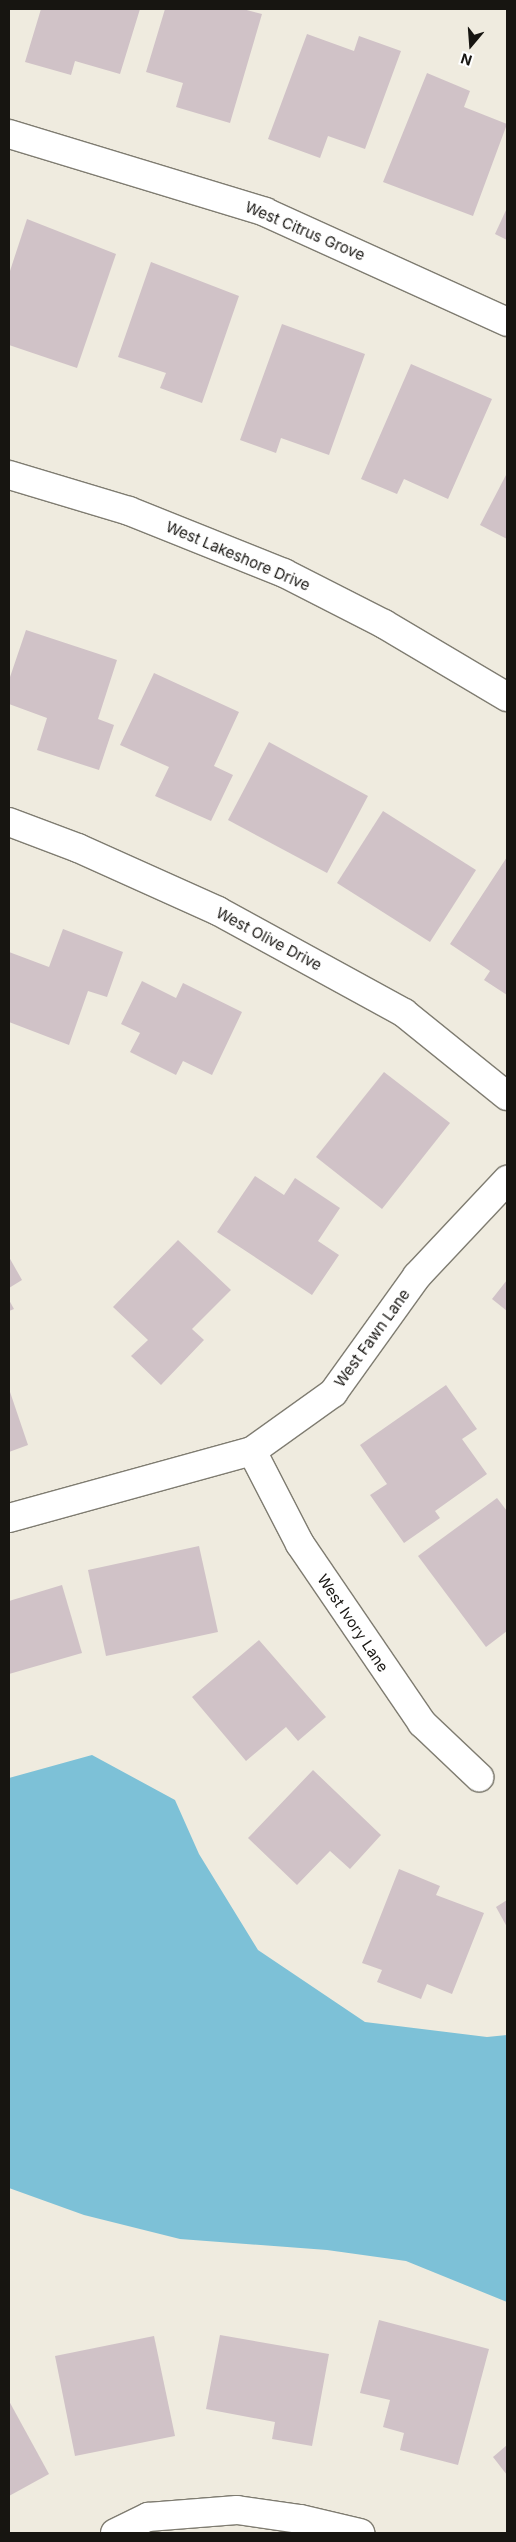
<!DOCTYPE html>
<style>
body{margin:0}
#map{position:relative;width:516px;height:2542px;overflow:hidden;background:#efebdf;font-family:Inter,sans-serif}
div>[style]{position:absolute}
.water>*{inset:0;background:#7dc1d7}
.building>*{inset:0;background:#d0c2c7}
.roads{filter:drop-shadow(1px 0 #7f7c71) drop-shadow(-1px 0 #7f7c71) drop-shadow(0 1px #7f7c71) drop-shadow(0 -1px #7f7c71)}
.street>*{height:28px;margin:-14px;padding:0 14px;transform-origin:14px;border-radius:14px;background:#fff}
.secondary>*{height:28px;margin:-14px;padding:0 14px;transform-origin:14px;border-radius:14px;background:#fff}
span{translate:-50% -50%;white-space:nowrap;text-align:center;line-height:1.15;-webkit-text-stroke:5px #fff;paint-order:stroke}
.street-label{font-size:15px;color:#171511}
.frame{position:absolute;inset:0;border:10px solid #171511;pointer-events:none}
.north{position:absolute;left:446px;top:20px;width:50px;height:50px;-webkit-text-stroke:4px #fff;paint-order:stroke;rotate:198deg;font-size:14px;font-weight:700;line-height:20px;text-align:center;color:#171511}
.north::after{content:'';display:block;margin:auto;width:18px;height:22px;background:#171511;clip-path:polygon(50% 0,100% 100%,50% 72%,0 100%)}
</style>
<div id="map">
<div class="water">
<div style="clip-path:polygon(92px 1755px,175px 1800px,199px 1854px,258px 1950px,365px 2022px,487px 2037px,507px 2035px,507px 2302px,406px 2261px,327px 2250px,180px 2239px,84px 2215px,9px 2188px,9px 1778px)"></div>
</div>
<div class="building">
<div style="clip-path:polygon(41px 9px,140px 9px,120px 74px,75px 61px,71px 75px,25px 62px)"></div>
<div style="clip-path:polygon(165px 9px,243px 9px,262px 14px,230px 123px,176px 107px,183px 83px,146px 72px)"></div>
<div style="clip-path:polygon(307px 34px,354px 51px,359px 36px,401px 51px,365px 149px,328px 136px,320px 158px,268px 139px)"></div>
<div style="clip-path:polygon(427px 73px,470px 91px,464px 107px,507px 124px,473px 216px,383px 182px)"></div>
<div style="clip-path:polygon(507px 208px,507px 240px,495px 234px)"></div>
<div style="clip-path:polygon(27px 219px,116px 254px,77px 368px,9px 345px,9px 274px)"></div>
<div style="clip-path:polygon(151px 262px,239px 296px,202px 403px,160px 388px,166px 373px,118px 357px)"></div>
<div style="clip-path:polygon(282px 324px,365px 354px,329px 455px,281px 438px,276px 453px,240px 440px)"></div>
<div style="clip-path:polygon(411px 364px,492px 399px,448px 499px,404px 479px,397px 494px,361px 479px)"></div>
<div style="clip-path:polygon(506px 475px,507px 475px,507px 539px,480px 525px)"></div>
<div style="clip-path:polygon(26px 630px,117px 660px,98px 719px,114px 725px,99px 770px,37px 750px,47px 718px,9px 704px,9px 680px)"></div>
<div style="clip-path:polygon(154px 673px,239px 712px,214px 766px,233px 775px,211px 821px,155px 796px,169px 767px,120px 745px)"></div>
<div style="clip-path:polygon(269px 742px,368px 796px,327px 873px,228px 820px)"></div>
<div style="clip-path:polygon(383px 811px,476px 870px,430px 942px,337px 883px)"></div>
<div style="clip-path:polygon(507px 857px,507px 995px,484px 980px,490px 971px,450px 944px)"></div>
<div style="clip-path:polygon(63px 929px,123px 952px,107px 997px,88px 991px,69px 1045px,9px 1022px,9px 952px,49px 967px)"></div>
<div style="clip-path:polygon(142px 981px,176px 998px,183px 983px,242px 1012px,212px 1075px,183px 1061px,176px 1075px,130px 1052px,140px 1033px,121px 1024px)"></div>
<div style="clip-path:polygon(384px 1072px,450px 1123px,382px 1209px,316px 1157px)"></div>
<div style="clip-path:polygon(255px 1176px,284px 1195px,295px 1178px,340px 1208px,318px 1241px,339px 1255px,312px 1295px,217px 1232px)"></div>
<div style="clip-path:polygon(178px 1240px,231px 1290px,192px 1329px,204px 1340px,161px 1385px,131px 1356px,148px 1340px,113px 1307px)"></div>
<div style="clip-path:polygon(9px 1257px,22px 1280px,9px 1288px)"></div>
<div style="clip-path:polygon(507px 1280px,507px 1311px,492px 1299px)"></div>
<div style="clip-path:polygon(9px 1300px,14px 1309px,9px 1311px)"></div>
<div style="clip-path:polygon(446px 1385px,477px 1429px,462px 1439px,487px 1474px,435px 1511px,440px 1518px,404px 1543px,370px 1495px,387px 1484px,360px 1445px)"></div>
<div style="clip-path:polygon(9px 1389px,28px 1445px,9px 1452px)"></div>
<div style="clip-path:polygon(497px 1498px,507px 1511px,507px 1631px,486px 1647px,418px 1556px)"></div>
<div style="clip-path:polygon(199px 1546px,218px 1632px,106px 1656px,88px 1570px)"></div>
<div style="clip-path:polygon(62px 1585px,82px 1653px,9px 1674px,9px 1601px)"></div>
<div style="clip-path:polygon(259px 1640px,326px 1717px,298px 1741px,286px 1727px,246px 1761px,192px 1697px)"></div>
<div style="clip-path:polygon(313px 1770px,381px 1835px,350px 1869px,330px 1851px,297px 1885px,248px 1838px)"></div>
<div style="clip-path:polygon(399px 1869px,440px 1886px,436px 1895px,484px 1913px,452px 1994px,427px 1984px,421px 1999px,377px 1982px,382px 1970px,362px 1963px)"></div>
<div style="clip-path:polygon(507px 1900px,507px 1927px,496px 1907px)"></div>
<div style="clip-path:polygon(379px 2320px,489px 2349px,458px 2465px,400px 2450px,404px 2433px,383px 2427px,390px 2400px,360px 2393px)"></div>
<div style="clip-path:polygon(220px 2335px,329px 2354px,312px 2446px,272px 2439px,275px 2422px,206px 2409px)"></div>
<div style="clip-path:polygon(154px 2336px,175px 2436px,75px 2456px,55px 2356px)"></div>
<div style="clip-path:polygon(9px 2401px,49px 2474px,9px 2496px)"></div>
<div style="clip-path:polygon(507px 2445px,507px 2475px,493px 2457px)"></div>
</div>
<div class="roads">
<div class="street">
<div style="left:9px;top:134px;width:268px;rotate:16.9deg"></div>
<div style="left:265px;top:212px;width:266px;rotate:24.4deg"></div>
<div style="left:9px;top:822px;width:74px;rotate:20.6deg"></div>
<div style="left:78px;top:848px;width:154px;rotate:24.2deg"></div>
<div style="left:218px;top:911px;width:212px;rotate:28.7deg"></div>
<div style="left:404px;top:1013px;width:132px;rotate:38.9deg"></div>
<div style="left:252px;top:1451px;width:105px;rotate:62.7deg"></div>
<div style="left:300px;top:1544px;width:217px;rotate:55.7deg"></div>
<div style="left:422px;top:1723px;width:79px;rotate:43.5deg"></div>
<div style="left:9px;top:1518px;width:252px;rotate:-15.4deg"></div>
<div style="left:252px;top:1451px;width:100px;rotate:-35.6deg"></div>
<div style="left:333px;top:1393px;width:144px;rotate:-54.3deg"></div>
<div style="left:417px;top:1276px;width:132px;rotate:-46.8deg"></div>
<div style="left:115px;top:2533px;width:37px;rotate:-26deg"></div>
<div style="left:148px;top:2517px;width:89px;rotate:-4.5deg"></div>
<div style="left:237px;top:2510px;width:64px;rotate:8.1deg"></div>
<div style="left:300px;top:2519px;width:62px;rotate:13.1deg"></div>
</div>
<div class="secondary">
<div style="left:9px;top:475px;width:125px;rotate:16.7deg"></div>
<div style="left:129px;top:511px;width:167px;rotate:21.8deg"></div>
<div style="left:284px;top:573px;width:112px;rotate:27deg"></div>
<div style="left:384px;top:624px;width:143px;rotate:30.7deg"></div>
</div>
</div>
<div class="street-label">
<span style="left:305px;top:231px;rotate:23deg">West Citrus Grove</span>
<span style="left:238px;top:556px;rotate:23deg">West Lakeshore Drive</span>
<span style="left:269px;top:939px;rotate:28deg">West Olive Drive</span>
<span style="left:372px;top:1338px;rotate:-54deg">West Fawn Lane</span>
<span style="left:353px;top:1623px;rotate:56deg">West Ivory Lane</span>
</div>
<div class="frame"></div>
<div class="north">N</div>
</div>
